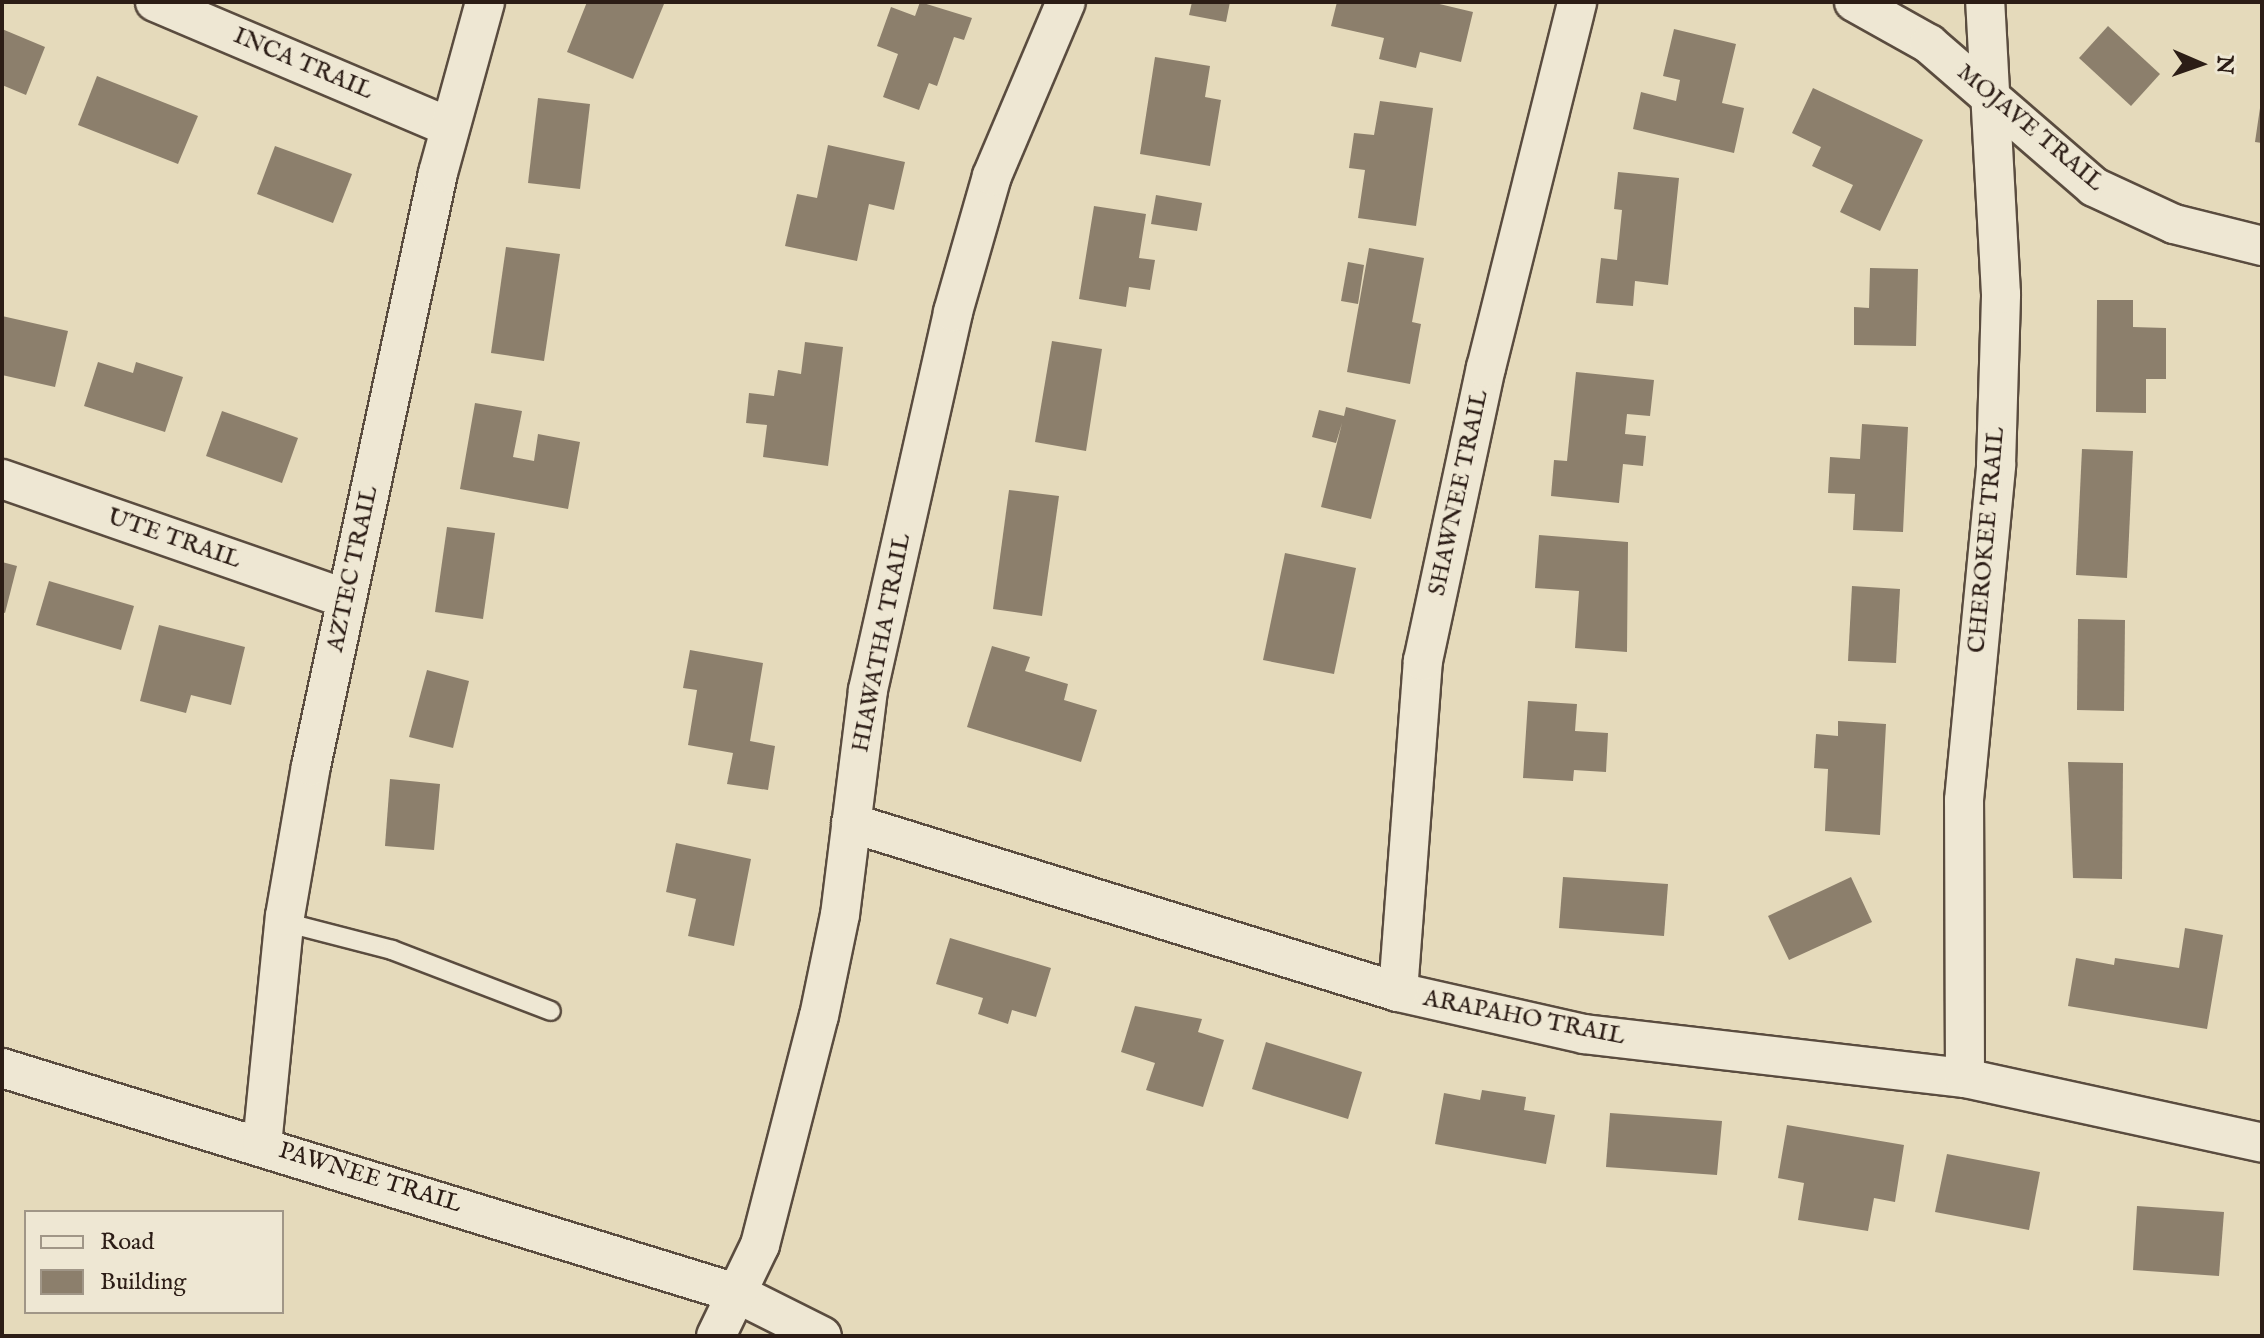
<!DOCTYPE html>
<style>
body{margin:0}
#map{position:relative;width:2264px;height:1338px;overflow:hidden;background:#e5dabb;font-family:"IM FELL English",serif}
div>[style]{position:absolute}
.building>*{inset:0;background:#8c7f6c}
.roads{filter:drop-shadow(2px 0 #5a4c3f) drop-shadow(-2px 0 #5a4c3f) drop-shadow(0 2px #5a4c3f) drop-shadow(0 -2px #5a4c3f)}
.service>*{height:18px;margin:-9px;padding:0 9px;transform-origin:9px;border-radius:9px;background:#eee7d3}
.minor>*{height:38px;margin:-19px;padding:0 19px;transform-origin:19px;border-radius:19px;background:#eee7d3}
span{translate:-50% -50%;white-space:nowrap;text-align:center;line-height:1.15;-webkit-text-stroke:8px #eee7d3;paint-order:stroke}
.street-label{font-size:24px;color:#2c1d16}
.frame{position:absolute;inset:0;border:4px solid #2c1d16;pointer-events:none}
.legend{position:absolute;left:24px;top:1210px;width:260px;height:104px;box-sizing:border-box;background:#eee7d3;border:2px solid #a09687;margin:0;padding:10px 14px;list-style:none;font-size:24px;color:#2c1d16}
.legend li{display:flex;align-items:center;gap:16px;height:40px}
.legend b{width:40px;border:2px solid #a09687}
.north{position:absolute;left:2160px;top:24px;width:80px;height:80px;-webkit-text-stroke:6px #eee7d3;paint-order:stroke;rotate:92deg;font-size:22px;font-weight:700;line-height:32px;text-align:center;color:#2c1d16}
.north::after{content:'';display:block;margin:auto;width:28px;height:36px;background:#2c1d16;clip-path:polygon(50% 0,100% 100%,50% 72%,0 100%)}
</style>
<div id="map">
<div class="building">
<div style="clip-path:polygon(587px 2px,664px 4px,633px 79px,567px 52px)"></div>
<div style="clip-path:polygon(920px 2px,972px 18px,964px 40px,954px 37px,937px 86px,929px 83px,919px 110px,883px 97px,898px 54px,877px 46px,891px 7px,915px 16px)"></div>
<div style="clip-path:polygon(1192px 2px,1230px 2px,1226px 22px,1189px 15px)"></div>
<div style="clip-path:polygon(1337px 2px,1431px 2px,1473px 12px,1461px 62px,1420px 52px,1416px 68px,1379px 59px,1384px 38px,1331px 26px)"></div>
<div style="clip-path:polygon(2108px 26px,2160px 74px,2131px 106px,2079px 58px)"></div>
<div style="clip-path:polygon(2px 29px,45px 47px,26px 95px,2px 85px)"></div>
<div style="clip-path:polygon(1674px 29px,1736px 44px,1722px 103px,1744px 108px,1734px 153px,1633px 129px,1641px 92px,1676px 101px,1680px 80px,1663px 76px)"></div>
<div style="clip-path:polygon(1155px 57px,1210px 66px,1205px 97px,1221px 100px,1210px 166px,1140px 154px)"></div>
<div style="clip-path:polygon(97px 76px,198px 116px,178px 164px,78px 125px)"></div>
<div style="clip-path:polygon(1813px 88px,1923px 140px,1880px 231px,1840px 212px,1853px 185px,1812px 166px,1821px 147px,1792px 133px)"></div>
<div style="clip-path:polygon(538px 98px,590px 104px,580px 189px,528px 183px)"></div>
<div style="clip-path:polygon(1380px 101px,1433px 108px,1416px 226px,1358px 218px,1365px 170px,1349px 168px,1354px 133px,1374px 135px)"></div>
<div style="clip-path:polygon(2260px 108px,2262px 108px,2262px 143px,2255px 142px)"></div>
<div style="clip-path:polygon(828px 145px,905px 162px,894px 210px,869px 204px,857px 261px,785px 246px,797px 194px,817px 198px)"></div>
<div style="clip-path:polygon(275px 146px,352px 174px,333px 223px,257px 194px)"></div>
<div style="clip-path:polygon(1618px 172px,1679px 178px,1668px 285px,1635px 281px,1633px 306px,1596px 303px,1601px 258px,1617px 260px,1622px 210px,1614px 209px)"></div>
<div style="clip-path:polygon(1156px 195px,1202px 203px,1197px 231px,1151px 224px)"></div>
<div style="clip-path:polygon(1094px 206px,1146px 214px,1139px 258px,1155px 260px,1150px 290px,1129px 287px,1126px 307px,1079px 299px)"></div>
<div style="clip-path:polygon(506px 247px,560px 254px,544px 361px,491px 353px)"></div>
<div style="clip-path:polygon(1369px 248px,1424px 258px,1412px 322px,1421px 324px,1410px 384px,1347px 372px)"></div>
<div style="clip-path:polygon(1348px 262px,1364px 265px,1358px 304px,1341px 301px)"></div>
<div style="clip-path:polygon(1870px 268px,1918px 269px,1916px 346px,1854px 345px,1854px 307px,1869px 308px)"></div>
<div style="clip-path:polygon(2097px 300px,2133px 300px,2133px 327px,2166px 328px,2166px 379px,2146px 379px,2146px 413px,2096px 412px)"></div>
<div style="clip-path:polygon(2px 316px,68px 331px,55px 387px,2px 375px)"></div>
<div style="clip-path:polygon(1052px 341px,1102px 349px,1086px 451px,1035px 442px)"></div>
<div style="clip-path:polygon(805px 342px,843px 347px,828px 466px,763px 457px,767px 425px,746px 423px,749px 393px,774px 396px,778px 370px,801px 374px)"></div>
<div style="clip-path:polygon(98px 362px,133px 373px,136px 362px,183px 377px,165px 432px,84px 406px)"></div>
<div style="clip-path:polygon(1576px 372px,1654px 380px,1650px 416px,1627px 414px,1625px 434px,1646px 436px,1643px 466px,1623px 464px,1619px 503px,1551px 496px,1554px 460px,1567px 461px)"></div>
<div style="clip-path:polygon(475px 403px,522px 411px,513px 457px,534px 461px,538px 434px,580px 442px,568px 509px,460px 489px)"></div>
<div style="clip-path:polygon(1346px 407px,1396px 420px,1371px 519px,1321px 507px,1342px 423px,1336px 443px,1312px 437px,1319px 410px,1344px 416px)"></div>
<div style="clip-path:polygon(222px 411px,298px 438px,282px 483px,206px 456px)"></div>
<div style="clip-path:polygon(1862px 424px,1908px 427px,1903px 532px,1853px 530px,1855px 494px,1828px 493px,1830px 457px,1860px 459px)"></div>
<div style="clip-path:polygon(2082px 449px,2133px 451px,2127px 578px,2076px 575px)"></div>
<div style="clip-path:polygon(1009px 490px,1059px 496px,1042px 616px,993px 609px)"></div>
<div style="clip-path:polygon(447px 527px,495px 533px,483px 619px,435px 612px)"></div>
<div style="clip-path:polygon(1539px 535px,1628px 542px,1627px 652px,1575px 648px,1579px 591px,1535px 588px)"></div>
<div style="clip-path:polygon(1285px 553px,1356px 568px,1334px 674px,1263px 660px)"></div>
<div style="clip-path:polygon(2px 562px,17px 566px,5px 613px,2px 612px)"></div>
<div style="clip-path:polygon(49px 581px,134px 606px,121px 650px,36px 625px)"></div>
<div style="clip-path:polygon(1852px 586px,1900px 589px,1896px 663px,1848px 661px)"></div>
<div style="clip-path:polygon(2078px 619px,2125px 620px,2124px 711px,2077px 710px)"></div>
<div style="clip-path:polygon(159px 625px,245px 647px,231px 705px,191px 695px,186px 713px,140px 701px)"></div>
<div style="clip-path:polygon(992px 646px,1030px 657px,1025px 671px,1068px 684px,1064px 700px,1097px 710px,1081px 762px,967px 727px)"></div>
<div style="clip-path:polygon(690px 650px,763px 663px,750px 741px,775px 746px,768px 790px,727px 784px,733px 753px,688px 745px,697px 690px,683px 688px)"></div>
<div style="clip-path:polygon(427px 670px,469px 681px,453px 748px,409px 737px)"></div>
<div style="clip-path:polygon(1528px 701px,1577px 704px,1575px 731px,1608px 733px,1606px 772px,1574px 770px,1573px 781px,1523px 778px)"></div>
<div style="clip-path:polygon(1838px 721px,1886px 724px,1880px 835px,1825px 831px,1828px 769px,1814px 768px,1816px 734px,1838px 736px)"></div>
<div style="clip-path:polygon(2068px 762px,2123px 763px,2122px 879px,2073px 878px)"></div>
<div style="clip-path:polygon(390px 779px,440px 784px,434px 850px,385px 846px)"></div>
<div style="clip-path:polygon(676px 843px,751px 859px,734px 946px,688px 936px,696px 899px,666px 892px)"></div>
<div style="clip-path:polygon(1563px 877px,1668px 884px,1664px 936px,1559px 928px)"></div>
<div style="clip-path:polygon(1851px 877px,1872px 922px,1789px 960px,1768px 916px)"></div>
<div style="clip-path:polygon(2185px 928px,2223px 935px,2207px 1029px,2068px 1006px,2076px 958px,2114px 965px,2115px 958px,2179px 968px)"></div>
<div style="clip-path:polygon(950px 938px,1051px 968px,1036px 1017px,1012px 1010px,1008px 1024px,978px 1014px,983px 998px,936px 984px)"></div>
<div style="clip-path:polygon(1135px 1006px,1202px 1019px,1198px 1032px,1224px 1040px,1203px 1107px,1146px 1090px,1155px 1063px,1121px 1052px)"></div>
<div style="clip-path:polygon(1266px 1042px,1362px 1072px,1348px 1119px,1252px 1089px)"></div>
<div style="clip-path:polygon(1482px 1090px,1526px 1097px,1524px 1110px,1555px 1115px,1546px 1164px,1435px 1144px,1444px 1093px,1480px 1100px)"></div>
<div style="clip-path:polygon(1610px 1113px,1722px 1121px,1717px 1175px,1606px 1167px)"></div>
<div style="clip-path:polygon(1787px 1125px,1904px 1145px,1895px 1202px,1874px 1198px,1868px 1231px,1798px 1220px,1804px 1183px,1778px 1178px)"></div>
<div style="clip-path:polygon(1947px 1154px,2040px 1172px,2029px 1230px,1935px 1212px)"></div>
<div style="clip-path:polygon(2137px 1206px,2224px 1212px,2219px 1276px,2133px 1270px)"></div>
</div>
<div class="roads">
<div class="service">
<div style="left:284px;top:922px;width:112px;rotate:14.5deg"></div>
<div style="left:392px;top:950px;width:170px;rotate:21deg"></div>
</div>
<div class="minor">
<div style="left:155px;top:2px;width:320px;rotate:23deg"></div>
<div style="left:1854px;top:2px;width:86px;rotate:29.2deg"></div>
<div style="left:1929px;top:44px;width:218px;rotate:40.9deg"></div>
<div style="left:2094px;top:187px;width:88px;rotate:24.8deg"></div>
<div style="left:2174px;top:224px;width:91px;rotate:14deg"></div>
<div style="left:2px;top:479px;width:365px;rotate:19.2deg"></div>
<div style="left:851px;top:823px;width:573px;rotate:17.17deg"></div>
<div style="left:1398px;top:992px;width:191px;rotate:12.7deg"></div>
<div style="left:1584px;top:1034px;width:384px;rotate:6.6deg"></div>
<div style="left:1965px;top:1078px;width:304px;rotate:12.3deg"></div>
<div style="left:1398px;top:992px;width:332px;rotate:-85.7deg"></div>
<div style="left:1423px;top:661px;width:300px;rotate:-77.9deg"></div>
<div style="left:1486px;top:368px;width:377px;rotate:-76deg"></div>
<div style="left:2px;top:1068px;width:768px;rotate:17.04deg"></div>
<div style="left:736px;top:1293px;width:96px;rotate:26.6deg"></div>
<div style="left:1965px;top:1078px;width:278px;rotate:-90.2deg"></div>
<div style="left:1964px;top:800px;width:337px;rotate:-84.5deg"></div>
<div style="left:1996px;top:465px;width:171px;rotate:-88.3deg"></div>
<div style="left:2001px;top:294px;width:292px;rotate:-93.1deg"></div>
<div style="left:262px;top:1145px;width:230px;rotate:-84.3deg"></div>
<div style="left:285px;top:916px;width:152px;rotate:-80.2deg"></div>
<div style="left:311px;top:766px;width:606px;rotate:-77.91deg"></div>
<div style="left:438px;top:173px;width:177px;rotate:-74.6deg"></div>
<div style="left:716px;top:1336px;width:101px;rotate:-64.2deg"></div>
<div style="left:760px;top:1245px;width:236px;rotate:-75.6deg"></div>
<div style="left:819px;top:1016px;width:103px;rotate:-78.3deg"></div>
<div style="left:840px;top:915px;width:227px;rotate:-82.9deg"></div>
<div style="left:868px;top:690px;width:387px;rotate:-77.3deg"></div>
<div style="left:953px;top:312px;width:141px;rotate:-74deg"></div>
<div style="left:992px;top:176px;width:189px;rotate:-67deg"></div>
</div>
</div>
<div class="street-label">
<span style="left:303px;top:64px;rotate:23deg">INCA TRAIL</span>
<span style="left:2030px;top:128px;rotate:40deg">MOJAVE TRAIL</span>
<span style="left:1459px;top:493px;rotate:-78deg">SHAWNEE TRAIL</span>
<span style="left:174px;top:539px;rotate:19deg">UTE TRAIL</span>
<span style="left:1987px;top:540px;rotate:-85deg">CHEROKEE TRAIL</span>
<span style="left:353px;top:569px;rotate:-78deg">AZTEC TRAIL</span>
<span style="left:882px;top:643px;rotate:-79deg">HIAWATHA TRAIL</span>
<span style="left:1524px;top:1018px;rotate:11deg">ARAPAHO TRAIL</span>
<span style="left:370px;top:1178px;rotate:17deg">PAWNEE TRAIL</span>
</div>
<div class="frame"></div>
<ul class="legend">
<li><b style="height:10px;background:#eee7d3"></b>Road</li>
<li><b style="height:22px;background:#8c7f6c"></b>Building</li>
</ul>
<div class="north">N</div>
</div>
